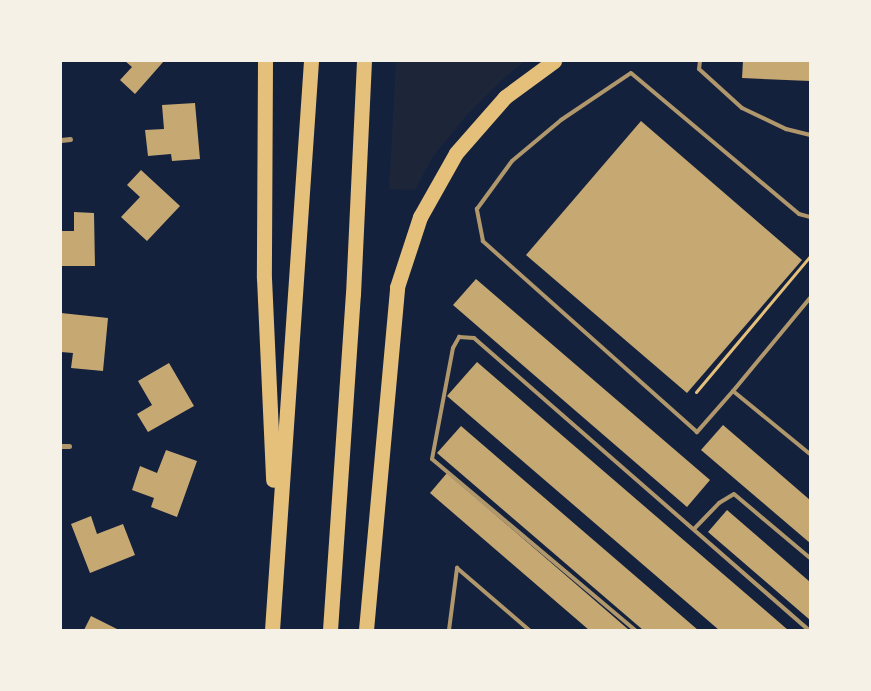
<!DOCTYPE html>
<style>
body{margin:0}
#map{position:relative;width:871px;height:691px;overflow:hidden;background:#14213d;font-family:"Fira Sans",sans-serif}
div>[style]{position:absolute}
.green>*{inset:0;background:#1d2539}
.building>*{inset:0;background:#c6a872}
.path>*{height:3px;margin:-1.5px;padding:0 1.5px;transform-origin:1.5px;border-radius:1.5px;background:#e5c07b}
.service>*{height:4px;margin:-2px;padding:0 2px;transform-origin:2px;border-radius:2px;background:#b1986c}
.minor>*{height:5px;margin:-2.5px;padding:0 2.5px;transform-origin:2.5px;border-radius:2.5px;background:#b1986c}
.motorway>*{height:15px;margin:-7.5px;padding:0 7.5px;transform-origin:7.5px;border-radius:7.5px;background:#e5c07b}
span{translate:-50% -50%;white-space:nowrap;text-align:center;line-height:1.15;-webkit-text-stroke:4.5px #f6f1e7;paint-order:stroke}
.frame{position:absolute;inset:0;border:62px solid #f6f1e7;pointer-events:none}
</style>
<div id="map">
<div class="green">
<div style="clip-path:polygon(396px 61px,525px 61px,505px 77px,466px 116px,434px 155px,415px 190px,389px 189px)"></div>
</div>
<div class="building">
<div style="clip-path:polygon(125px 61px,164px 61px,135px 94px,120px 80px,132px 67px)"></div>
<div style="clip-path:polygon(743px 61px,810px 61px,810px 81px,742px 78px)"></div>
<div style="clip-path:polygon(195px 103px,200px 159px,172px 161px,171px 154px,148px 156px,145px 130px,164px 129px,162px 105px)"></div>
<div style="clip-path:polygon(641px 121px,802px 260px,687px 393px,526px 255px)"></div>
<div style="clip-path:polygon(141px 170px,180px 206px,147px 241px,121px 217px,140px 197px,127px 185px)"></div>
<div style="clip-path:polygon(74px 212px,94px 213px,95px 266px,61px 266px,61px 231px,74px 231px)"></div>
<div style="clip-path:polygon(476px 279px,710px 480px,687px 507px,453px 305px)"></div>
<div style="clip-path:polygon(61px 313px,108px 318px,103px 371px,71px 368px,73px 353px,61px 352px)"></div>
<div style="clip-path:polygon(477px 362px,788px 630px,719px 630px,447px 396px)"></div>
<div style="clip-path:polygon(169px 363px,194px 406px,148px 432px,137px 414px,152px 405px,138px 381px)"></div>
<div style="clip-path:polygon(723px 425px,810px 500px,810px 543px,701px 450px)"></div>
<div style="clip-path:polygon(461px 426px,698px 630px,643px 630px,437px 453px)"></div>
<div style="clip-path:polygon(166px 450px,197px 461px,177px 517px,151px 507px,154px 498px,132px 490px,140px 466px,157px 473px)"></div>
<div style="clip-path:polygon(447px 473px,629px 630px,589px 630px,430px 493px)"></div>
<div style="clip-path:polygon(727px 510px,810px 582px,810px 620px,708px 532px)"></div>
<div style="clip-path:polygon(91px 516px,97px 534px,123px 524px,135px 555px,90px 573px,71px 524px)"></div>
<div style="clip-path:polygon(91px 616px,119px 630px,84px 630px)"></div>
</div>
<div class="path">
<div style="left:696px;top:392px;width:177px;rotate:-50deg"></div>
</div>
<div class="service">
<div style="left:700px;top:61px;width:8px;rotate:97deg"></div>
<div style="left:699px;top:69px;width:58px;rotate:42.2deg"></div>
<div style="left:742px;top:108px;width:49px;rotate:25.5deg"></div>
<div style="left:786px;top:129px;width:25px;rotate:14deg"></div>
<div style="left:810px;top:298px;width:121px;rotate:129.6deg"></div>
<div style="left:733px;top:391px;width:99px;rotate:39.3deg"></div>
<div style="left:733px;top:391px;width:55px;rotate:131.3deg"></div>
<div style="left:697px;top:432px;width:287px;rotate:-138.3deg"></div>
<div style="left:483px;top:241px;width:33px;rotate:-101deg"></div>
<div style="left:477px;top:209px;width:59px;rotate:-53.9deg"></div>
<div style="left:512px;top:161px;width:64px;rotate:-39.9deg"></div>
<div style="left:561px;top:120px;width:84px;rotate:-33.9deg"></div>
<div style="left:631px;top:73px;width:219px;rotate:40deg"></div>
<div style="left:799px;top:214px;width:11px;rotate:15deg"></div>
<div style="left:694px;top:529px;width:36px;rotate:-46deg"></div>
<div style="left:719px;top:503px;width:17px;rotate:-31deg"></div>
<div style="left:734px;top:494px;width:99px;rotate:40.1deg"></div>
<div style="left:449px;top:630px;width:63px;rotate:-82.6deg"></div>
<div style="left:457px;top:568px;width:95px;rotate:40.7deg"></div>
<div style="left:635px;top:630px;width:265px;rotate:-139.9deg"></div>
<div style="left:432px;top:459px;width:113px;rotate:-79.3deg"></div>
<div style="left:453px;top:348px;width:13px;rotate:-61deg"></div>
<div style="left:459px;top:337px;width:15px;rotate:4deg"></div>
<div style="left:474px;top:338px;width:444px;rotate:41.1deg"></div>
</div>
<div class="minor">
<div style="left:61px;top:140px;width:9px;rotate:-6deg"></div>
<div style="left:61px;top:446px;width:8px"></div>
</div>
<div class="motorway">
<div style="left:265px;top:61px;width:217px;rotate:90.3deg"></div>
<div style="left:264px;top:278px;width:202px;rotate:87.4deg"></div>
<div style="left:272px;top:630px;width:570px;rotate:-86.08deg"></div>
<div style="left:330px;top:630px;width:337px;rotate:-86.1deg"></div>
<div style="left:353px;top:294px;width:233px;rotate:-87.3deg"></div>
<div style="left:366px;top:630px;width:344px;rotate:-84.8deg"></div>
<div style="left:397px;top:287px;width:74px;rotate:-71.8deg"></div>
<div style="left:420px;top:217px;width:73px;rotate:-60.6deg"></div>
<div style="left:456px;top:153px;width:74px;rotate:-48.8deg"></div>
<div style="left:505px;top:97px;width:61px;rotate:-36.3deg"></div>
</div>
<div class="frame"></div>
</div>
